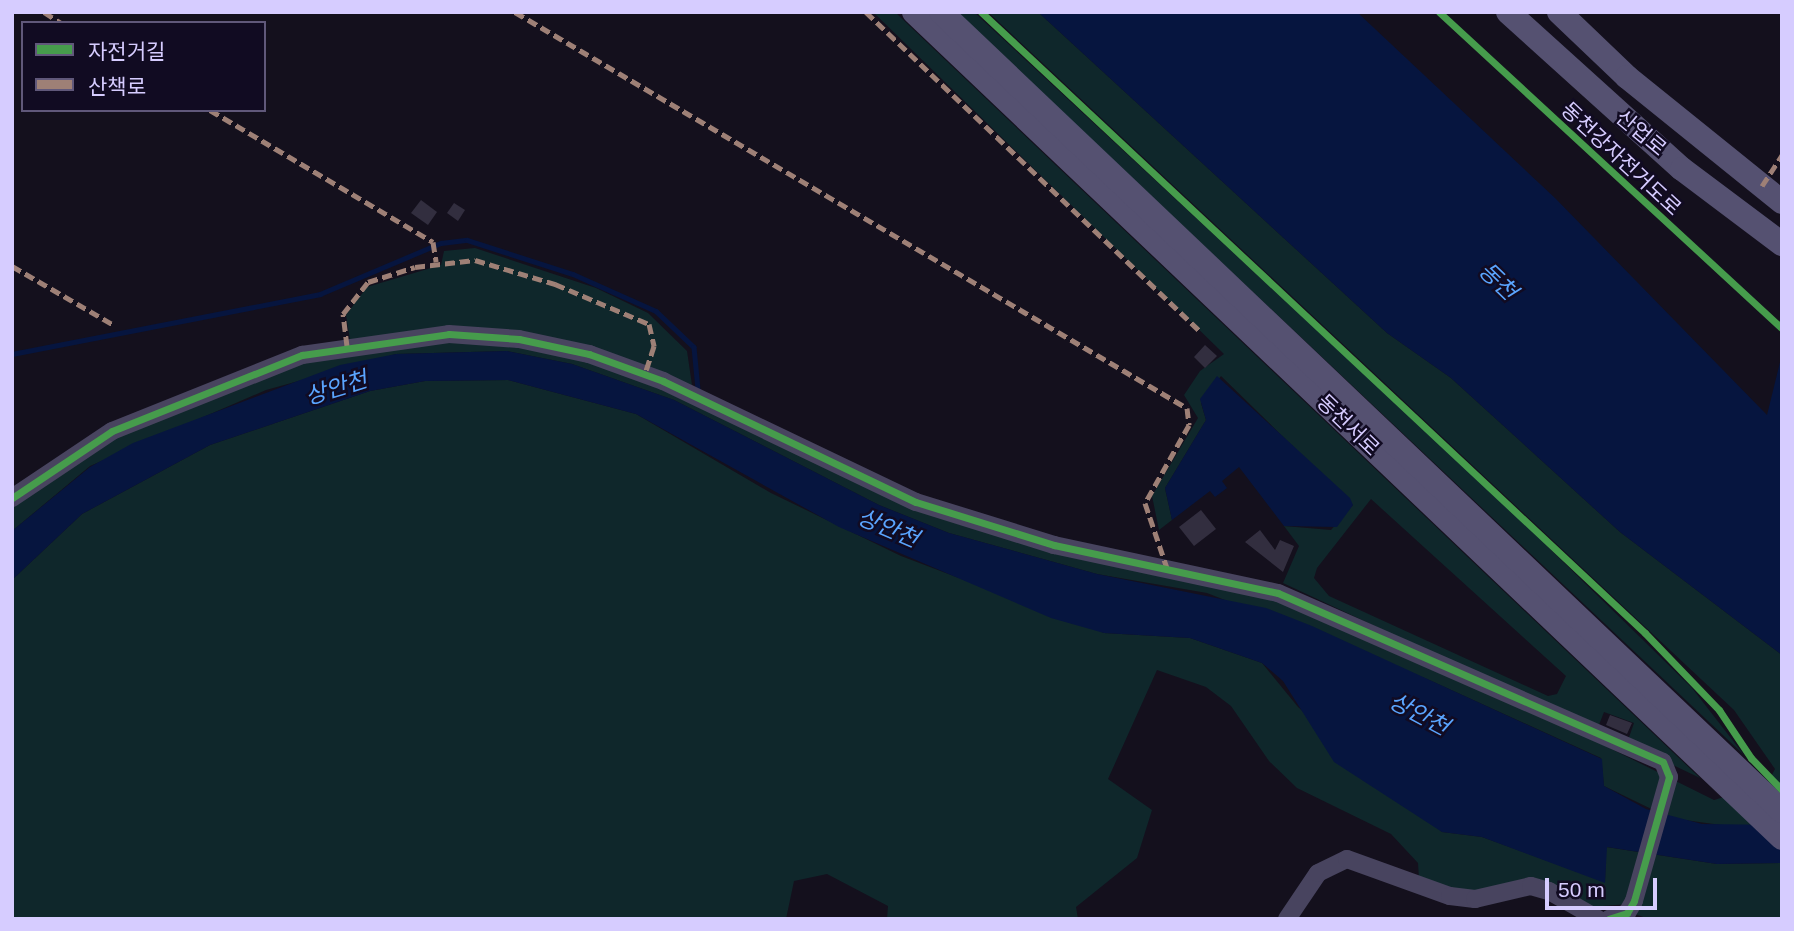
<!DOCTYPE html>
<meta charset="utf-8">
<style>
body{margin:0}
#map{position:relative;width:1794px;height:931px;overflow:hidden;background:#14101d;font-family:Helvetica,"Noto Sans KR",sans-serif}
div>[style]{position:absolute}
.green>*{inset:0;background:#0f272b}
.water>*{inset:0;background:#06153f}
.stream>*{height:4.5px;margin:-2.25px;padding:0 2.25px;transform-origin:2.25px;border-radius:2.25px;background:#06153f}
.building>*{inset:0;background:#322e3f}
.street>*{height:18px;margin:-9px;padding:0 9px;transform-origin:9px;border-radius:9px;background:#48445f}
.secondary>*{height:24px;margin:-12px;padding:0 12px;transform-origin:12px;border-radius:12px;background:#555171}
.quiet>*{height:5px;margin-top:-2.5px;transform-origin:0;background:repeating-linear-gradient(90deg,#9e8076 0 10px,transparent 0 15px)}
.cycleway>*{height:7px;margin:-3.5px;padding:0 3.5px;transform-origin:3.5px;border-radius:3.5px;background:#469c4c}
span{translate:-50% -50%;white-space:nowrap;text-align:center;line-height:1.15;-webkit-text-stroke:5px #110b22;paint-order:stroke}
.street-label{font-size:21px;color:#d6ccff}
.water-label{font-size:23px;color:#5aa5ff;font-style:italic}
.frame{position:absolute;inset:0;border:14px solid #d6ccff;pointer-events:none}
.legend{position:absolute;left:21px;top:21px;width:245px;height:91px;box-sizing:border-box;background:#110b22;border:2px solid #60587a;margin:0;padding:9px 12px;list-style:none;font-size:21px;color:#d6ccff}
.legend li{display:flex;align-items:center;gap:14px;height:35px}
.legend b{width:35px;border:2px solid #60587a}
.scale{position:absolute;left:1545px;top:878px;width:112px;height:32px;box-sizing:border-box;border:4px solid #d6ccff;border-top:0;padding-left:9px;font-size:21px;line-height:24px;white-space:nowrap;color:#d6ccff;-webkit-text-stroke:5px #110b22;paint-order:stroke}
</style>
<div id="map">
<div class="green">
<div style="clip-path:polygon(evenodd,873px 12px,895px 12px,1700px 778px,1627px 743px,1634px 723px,1604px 712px,1597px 730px,1283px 583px,1299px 546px,1284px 526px,1331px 530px,1353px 505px,1221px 376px,1201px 403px,1206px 420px,1165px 488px,1172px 520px,1159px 530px,1152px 496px,1198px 418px,1184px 395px,1200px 371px,1224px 354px,873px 12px,1371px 499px,1566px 676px,1557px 694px,1548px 696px,1329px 596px,1314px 578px,1317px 568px,1371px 499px)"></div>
<div style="clip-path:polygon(956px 12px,974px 12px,1503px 503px,1692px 688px,1744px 755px)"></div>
<div style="clip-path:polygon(988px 12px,1038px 12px,1387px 333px,1451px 378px,1620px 532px,1782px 655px,1782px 825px,1743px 828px,1670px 818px,1604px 786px,1601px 758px,1427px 679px,1207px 593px,1097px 574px,949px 533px,879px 505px,674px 400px,572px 364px,507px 351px,396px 354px,266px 390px,90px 466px,12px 531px,12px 504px,113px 435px,266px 372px,345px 350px,482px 339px,595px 359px,884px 493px,1259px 593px,1551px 719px,1714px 800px,1767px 784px,1775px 769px,1734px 710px)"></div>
<div style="clip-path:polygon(475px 248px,596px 288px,648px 313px,687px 351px,692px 385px,551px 340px,350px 340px,346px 315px,367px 287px,441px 265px,444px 251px)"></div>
<div style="clip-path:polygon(508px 380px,636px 414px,771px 493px,901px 556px,1104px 633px,1190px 638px,1262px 663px,1298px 707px,1442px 832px,1482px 837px,1605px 882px,1606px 847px,1717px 864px,1782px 863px,1782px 919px,1649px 919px,1632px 913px,1629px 904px,1589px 907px,1566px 892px,1472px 893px,1419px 879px,1418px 863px,1391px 834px,1297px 788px,1269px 761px,1231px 706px,1206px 687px,1157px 670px,1108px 779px,1152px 810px,1137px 858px,1076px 907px,1078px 919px,887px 919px,888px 906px,827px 874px,794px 881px,786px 919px,12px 919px,12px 580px,82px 514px,210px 445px,370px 391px,425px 381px)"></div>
</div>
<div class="water">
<div style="clip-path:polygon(1038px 12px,1357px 12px,1555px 198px,1767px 415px,1782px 354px,1782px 655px,1620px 532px,1451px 378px,1387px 333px)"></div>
<div style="clip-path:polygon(507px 351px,572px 364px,674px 400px,879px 505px,949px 533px,1097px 574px,1266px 608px,1312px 626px,1602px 759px,1604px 786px,1646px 809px,1702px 824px,1782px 825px,1782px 863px,1717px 864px,1607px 847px,1605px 883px,1482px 837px,1442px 832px,1334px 762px,1283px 681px,1262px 663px,1190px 638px,1104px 633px,1051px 618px,839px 527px,636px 414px,508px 380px,425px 381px,370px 391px,210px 445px,82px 514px,12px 580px,12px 531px,90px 467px,133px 443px,340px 365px,396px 354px)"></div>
<div style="clip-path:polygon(1217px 376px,1350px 498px,1353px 505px,1337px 527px,1284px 526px,1239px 467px,1222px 481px,1227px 488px,1215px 497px,1210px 491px,1172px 520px,1165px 488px,1206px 420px,1200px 399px)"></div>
</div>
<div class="stream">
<div style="left:12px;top:354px;width:314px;rotate:-11deg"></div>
<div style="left:320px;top:294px;width:131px;rotate:-22.9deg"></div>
<div style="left:441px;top:243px;width:26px;rotate:-7deg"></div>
<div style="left:467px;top:240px;width:111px;rotate:17.8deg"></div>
<div style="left:573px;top:274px;width:91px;rotate:24deg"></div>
<div style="left:656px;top:311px;width:52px;rotate:43.5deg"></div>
<div style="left:694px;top:347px;width:42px;rotate:84.6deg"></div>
</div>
<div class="building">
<div style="clip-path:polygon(421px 200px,437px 212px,428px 225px,411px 213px)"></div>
<div style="clip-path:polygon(454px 203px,465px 210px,458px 221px,447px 213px)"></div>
<div style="clip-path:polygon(1205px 345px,1217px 356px,1205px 368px,1194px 357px)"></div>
<div style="clip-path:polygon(1201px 510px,1216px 529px,1194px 546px,1179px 527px)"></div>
<div style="clip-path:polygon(1260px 530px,1275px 550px,1280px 540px,1294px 546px,1283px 572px,1245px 542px)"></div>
<div style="clip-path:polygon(1610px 715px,1632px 723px,1627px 734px,1606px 725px)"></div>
</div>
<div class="street">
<div style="left:12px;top:498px;width:120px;rotate:-33.8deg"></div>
<div style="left:112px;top:431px;width:205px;rotate:-21.8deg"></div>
<div style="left:302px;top:355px;width:148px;rotate:-8.1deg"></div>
<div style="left:449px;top:334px;width:70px;rotate:4.1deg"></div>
<div style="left:519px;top:339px;width:72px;rotate:12.1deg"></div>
<div style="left:589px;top:354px;width:79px;rotate:20deg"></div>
<div style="left:663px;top:381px;width:280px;rotate:25.6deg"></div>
<div style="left:916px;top:502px;width:145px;rotate:17.3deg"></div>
<div style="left:1054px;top:545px;width:229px;rotate:12.1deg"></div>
<div style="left:1278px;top:593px;width:420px;rotate:23.7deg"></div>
<div style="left:1663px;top:762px;width:16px;rotate:68deg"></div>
<div style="left:1669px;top:777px;width:129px;rotate:105.8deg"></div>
<div style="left:1634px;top:901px;width:14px;rotate:120deg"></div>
<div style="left:1627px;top:913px;width:19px;rotate:162deg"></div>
<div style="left:1287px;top:919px;width:55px;rotate:-56deg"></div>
<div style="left:1318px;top:873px;width:32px;rotate:-26deg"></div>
<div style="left:1347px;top:859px;width:109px;rotate:19.8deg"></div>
<div style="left:1450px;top:896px;width:25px;rotate:7deg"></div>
<div style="left:1475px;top:899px;width:57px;rotate:-13.1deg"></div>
<div style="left:1531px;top:886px;width:19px;rotate:16deg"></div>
<div style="left:1549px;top:891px;width:56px;rotate:29.7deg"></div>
</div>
<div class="secondary">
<div style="left:914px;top:12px;width:1198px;rotate:43.58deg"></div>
<div style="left:941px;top:12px;width:1160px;rotate:43.53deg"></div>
<div style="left:1508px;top:12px;width:234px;rotate:42.1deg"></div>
<div style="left:1682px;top:169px;width:125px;rotate:36.9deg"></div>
<div style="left:1559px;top:12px;width:94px;rotate:43.7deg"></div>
<div style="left:1627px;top:77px;width:199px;rotate:38.9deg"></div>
</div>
<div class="quiet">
<div style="left:44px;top:12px;width:20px;rotate:33deg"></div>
<div style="left:515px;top:12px;width:780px;rotate:30.51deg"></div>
<div style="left:1187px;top:408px;width:17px;rotate:83deg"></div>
<div style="left:1189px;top:425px;width:90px;rotate:119.4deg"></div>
<div style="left:1145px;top:503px;width:69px;rotate:71.3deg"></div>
<div style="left:866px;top:12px;width:463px;rotate:43.7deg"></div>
<div style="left:210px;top:110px;width:259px;rotate:30.6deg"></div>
<div style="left:433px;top:242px;width:20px;rotate:81deg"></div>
<div style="left:1762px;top:186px;width:37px;rotate:-57deg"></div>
<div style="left:12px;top:266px;width:116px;rotate:30.1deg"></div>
<div style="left:347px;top:346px;width:32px;rotate:-97deg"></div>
<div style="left:343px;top:314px;width:41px;rotate:-52deg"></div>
<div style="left:368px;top:282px;width:49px;rotate:-17.7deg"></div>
<div style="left:415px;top:267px;width:60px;rotate:-6.7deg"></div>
<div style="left:475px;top:260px;width:84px;rotate:16.7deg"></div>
<div style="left:555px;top:284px;width:102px;rotate:23.1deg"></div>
<div style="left:649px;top:324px;width:23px;rotate:77deg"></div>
<div style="left:654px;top:346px;width:28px;rotate:108deg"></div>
</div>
<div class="cycleway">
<div style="left:981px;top:12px;width:909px;rotate:43.08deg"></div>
<div style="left:1645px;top:633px;width:107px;rotate:46.1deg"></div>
<div style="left:1719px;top:710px;width:58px;rotate:56.3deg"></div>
<div style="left:1751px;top:758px;width:45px;rotate:45.9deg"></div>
<div style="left:1439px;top:12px;width:467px;rotate:42.7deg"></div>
<div style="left:12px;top:498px;width:120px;rotate:-33.8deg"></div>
<div style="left:112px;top:431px;width:205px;rotate:-21.8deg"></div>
<div style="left:302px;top:355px;width:148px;rotate:-8.1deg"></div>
<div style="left:449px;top:334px;width:70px;rotate:4.1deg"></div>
<div style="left:519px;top:339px;width:72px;rotate:12.1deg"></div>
<div style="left:589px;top:354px;width:79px;rotate:20deg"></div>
<div style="left:663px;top:381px;width:280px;rotate:25.6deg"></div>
<div style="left:916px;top:502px;width:145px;rotate:17.3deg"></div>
<div style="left:1054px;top:545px;width:229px;rotate:12.1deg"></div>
<div style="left:1278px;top:593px;width:420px;rotate:23.7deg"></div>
<div style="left:1663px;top:762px;width:16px;rotate:68deg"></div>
<div style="left:1669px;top:777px;width:129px;rotate:105.8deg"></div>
<div style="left:1634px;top:901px;width:14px;rotate:120deg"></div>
<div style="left:1627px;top:913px;width:19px;rotate:162deg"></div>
</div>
<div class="street-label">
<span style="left:1641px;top:133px;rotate:40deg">산업로</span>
<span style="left:1621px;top:159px;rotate:43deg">동천강자전거도로</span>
<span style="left:1348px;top:425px;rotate:44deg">동천서로</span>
</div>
<div class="water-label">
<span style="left:1498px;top:281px;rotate:44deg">동천</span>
<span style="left:336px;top:388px;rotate:-17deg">상안천</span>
<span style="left:888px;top:528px;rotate:23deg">상안천</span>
<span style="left:1419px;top:714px;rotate:28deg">상안천</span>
</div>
<div class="frame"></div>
<ul class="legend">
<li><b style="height:9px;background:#469c4c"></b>자전거길</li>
<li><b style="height:9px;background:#9e8076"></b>산책로</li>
</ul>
<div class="scale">50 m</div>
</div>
